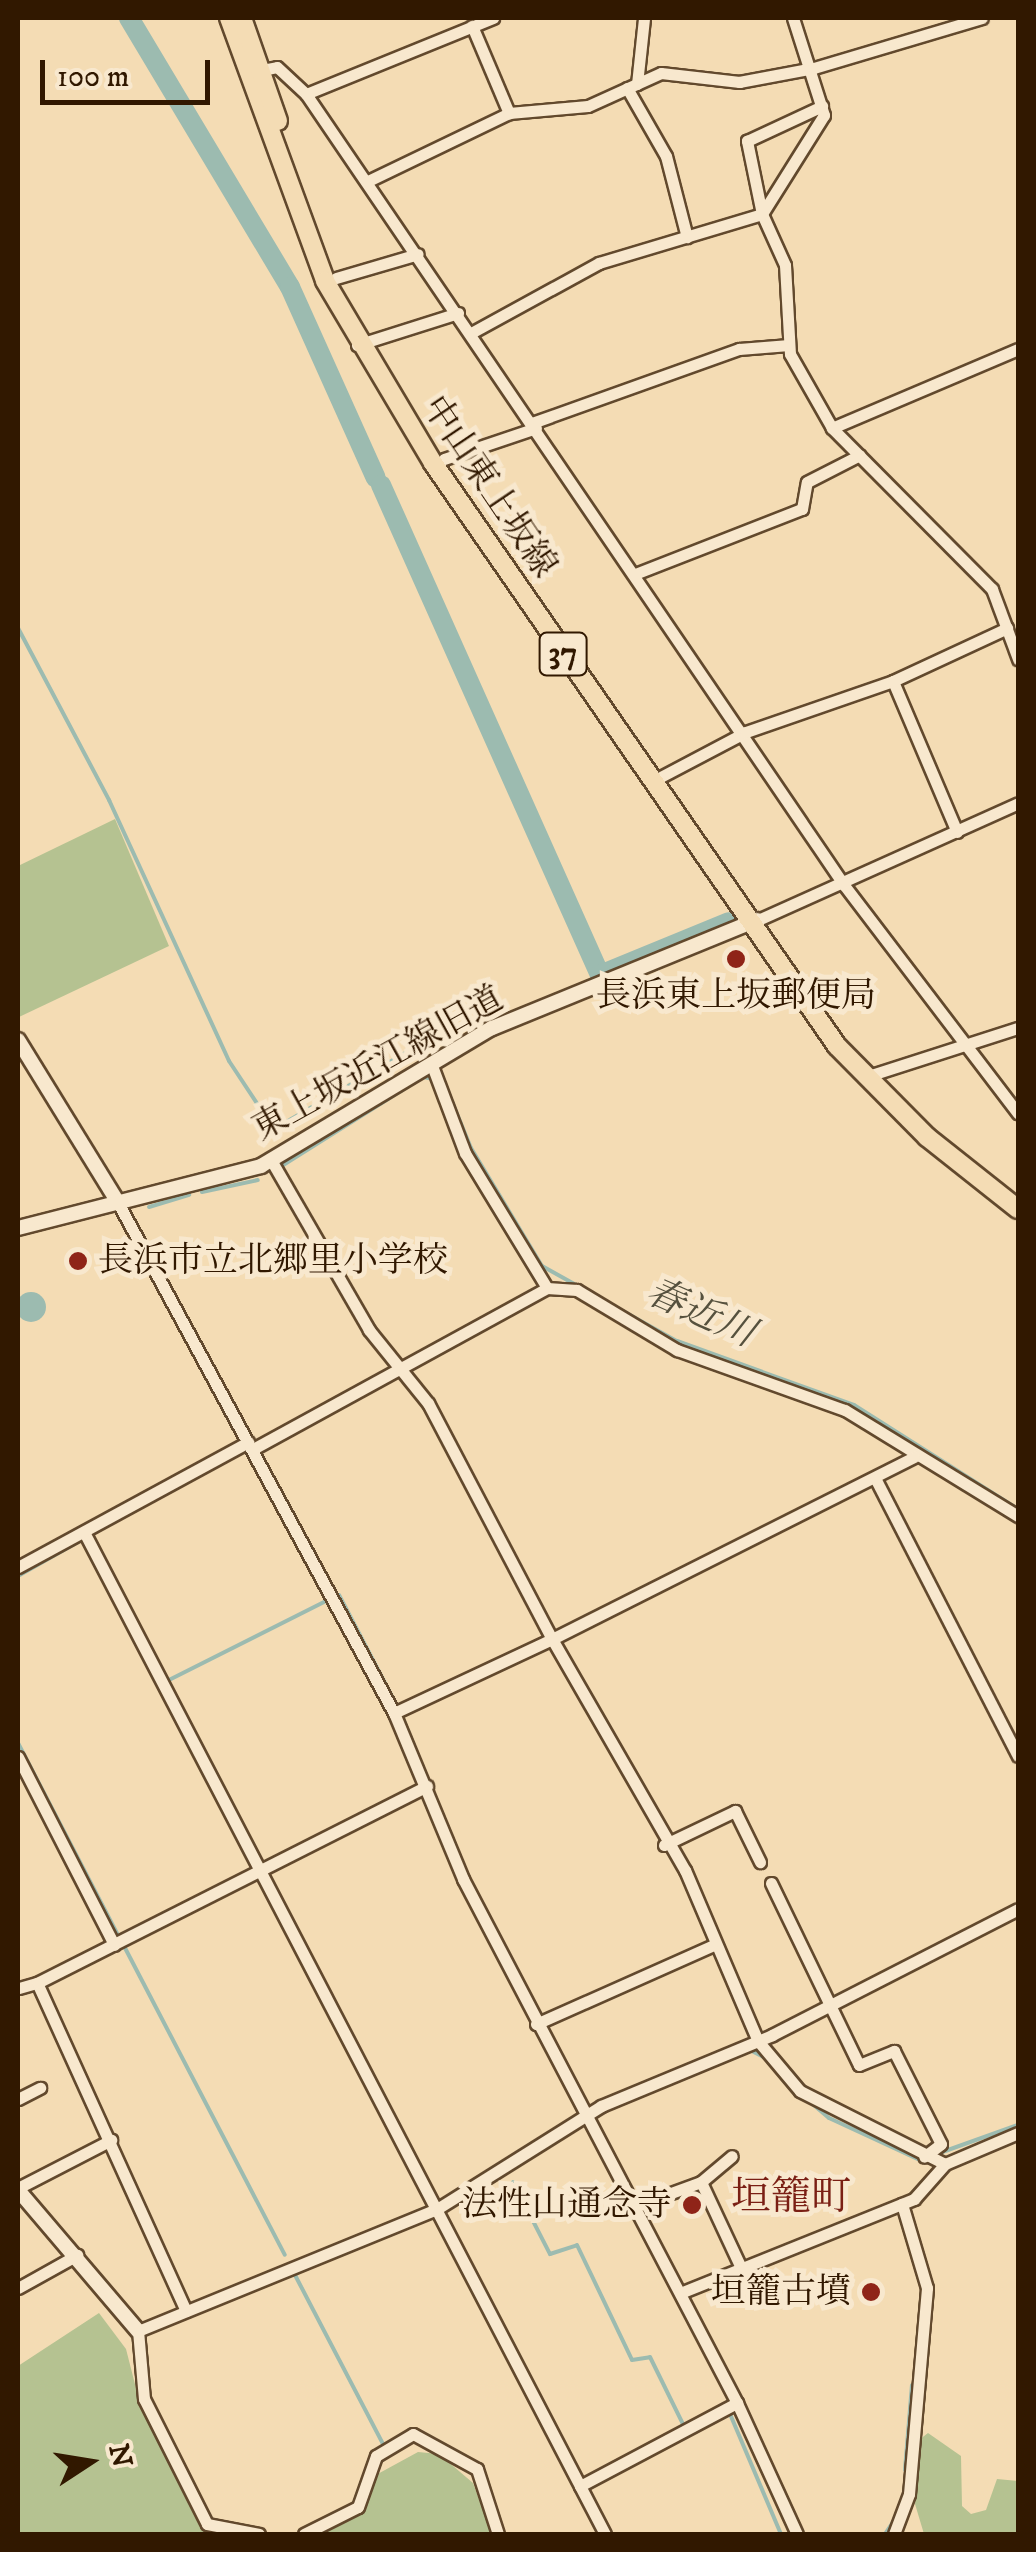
<!DOCTYPE html>
<meta charset="utf-8">
<style>
body{margin:0}
#map{position:relative;width:1036px;height:2552px;overflow:hidden;background:#f4dcb4;font-family:"IM FELL DW Pica","Noto Serif JP",serif}
div>[style]{position:absolute}
.green>*{inset:0;background:#b5c291}
.water>*{inset:0;background:#9cbbb0}
.round{border-radius:50%}
.stream>*{height:4px;margin:-2px;padding:0 2px;transform-origin:2px;border-radius:2px;background:#9cbbb0}
.river>*{height:20px;margin:-10px;padding:0 10px;transform-origin:10px;border-radius:10px;background:#9cbbb0}
.roads{filter:drop-shadow(2px 0 #62492d) drop-shadow(-2px 0 #62492d) drop-shadow(0 2px #62492d) drop-shadow(0 -2px #62492d)}
.minor>*{height:11px;margin:-5.5px;padding:0 5.5px;transform-origin:5.5px;border-radius:5.5px;background:#f8e8ce}
.tertiary>*{height:14px;margin:-7px;padding:0 7px;transform-origin:7px;border-radius:7px;background:#f8e8ce}
.primary>*{height:18px;margin:-9px;padding:0 9px;transform-origin:9px;border-radius:9px;background:#f4dcb4}
.dots>*{width:28px;height:28px;translate:-50% -50%;box-sizing:border-box;border:5px solid #f8e8ce;border-radius:50%}
span{translate:-50% -50%;white-space:nowrap;text-align:center;line-height:1.15;-webkit-text-stroke:10px #f8e8ce;paint-order:stroke}
.shield-label span{padding:2px 8px;background:#f8e8ce;border:2px solid;border-radius:8px;-webkit-text-stroke-width:0}
.shield-label{font-size:32px;color:#311800;font-weight:700}
.street-label{font-size:35px;color:#311800}
.poi-label{font-size:35px;color:#311800}
.left{translate:0 -50%;text-align:left}
.right{translate:-100% -50%;text-align:right}
.water-label{font-size:38px;color:#56513e;font-style:italic}
.quarter-label{font-size:40px;color:#7a1f14}
.frame{position:absolute;inset:0;border:20px solid #311800;pointer-events:none}
.north{position:absolute;left:40px;top:2412px;width:100px;height:100px;-webkit-text-stroke:8px #f8e8ce;paint-order:stroke;rotate:78deg;font-size:28px;font-weight:700;line-height:40px;text-align:center;color:#311800}
.north::after{content:'';display:block;margin:auto;width:35px;height:45px;background:#311800;clip-path:polygon(50% 0,100% 100%,50% 72%,0 100%)}
.scale{position:absolute;left:40px;top:60px;width:170px;height:45px;box-sizing:border-box;border:5px solid #311800;border-top:0;padding-left:12px;font-size:30px;line-height:35px;white-space:nowrap;color:#311800;-webkit-text-stroke:8px #f8e8ce;paint-order:stroke}
</style>
<div id="map">
<div class="green">
<div style="clip-path:polygon(115px 819px,169px 946px,19px 1017px,18px 866px)"></div>
<div style="clip-path:polygon(99px 2313px,126px 2349px,139px 2400px,202px 2526px,220px 2534px,18px 2534px,18px 2366px)"></div>
<div style="clip-path:polygon(928px 2433px,961px 2456px,962px 2506px,971px 2514px,986px 2510px,997px 2479px,1018px 2481px,1018px 2534px,924px 2534px,915px 2504px,919px 2440px)"></div>
<div style="clip-path:polygon(418px 2452px,439px 2454px,473px 2483px,492px 2534px,323px 2534px,364px 2511px,374px 2476px)"></div>
</div>
<div class="water">
<div class="round" style="left:16px;top:1292px;width:30px;height:30px"></div>
</div>
<div class="stream">
<div style="left:18px;top:628px;width:195px;rotate:62.1deg"></div>
<div style="left:109px;top:800px;width:287px;rotate:65.3deg"></div>
<div style="left:229px;top:1061px;width:82px;rotate:56.5deg"></div>
<div style="left:274px;top:1129px;width:184px;rotate:-30.1deg"></div>
<div style="left:444px;top:1082px;width:71px;rotate:67.8deg"></div>
<div style="left:471px;top:1148px;width:138px;rotate:59deg"></div>
<div style="left:542px;top:1266px;width:154px;rotate:29.1deg"></div>
<div style="left:677px;top:1341px;width:188px;rotate:19.9deg"></div>
<div style="left:854px;top:1405px;width:194px;rotate:32.4deg"></div>
<div style="left:280px;top:1167px;width:169px;rotate:-32.2deg"></div>
<div style="left:423px;top:1077px;width:10px;rotate:11deg"></div>
<div style="left:202px;top:1192px;width:57px;rotate:-12.1deg"></div>
<div style="left:149px;top:1207px;width:42px;rotate:-16.7deg"></div>
<div style="left:92px;top:1536px;width:38px;rotate:62deg"></div>
<div style="left:18px;top:1576px;width:75px;rotate:-29.6deg"></div>
<div style="left:339px;top:1595px;width:125px;rotate:62.4deg"></div>
<div style="left:167px;top:1681px;width:178px;rotate:-26.7deg"></div>
<div style="left:402px;top:1716px;width:142px;rotate:68.1deg"></div>
<div style="left:18px;top:1743px;width:216px;rotate:62.5deg"></div>
<div style="left:124px;top:1946px;width:348px;rotate:62.5deg"></div>
<div style="left:748px;top:2049px;width:20px;rotate:27deg"></div>
<div style="left:781px;top:2077px;width:63px;rotate:40.5deg"></div>
<div style="left:829px;top:2118px;width:100px;rotate:24.8deg"></div>
<div style="left:934px;top:2155px;width:89px;rotate:-19.7deg"></div>
<div style="left:513px;top:2182px;width:81px;rotate:62.8deg"></div>
<div style="left:550px;top:2254px;width:28px;rotate:-18deg"></div>
<div style="left:577px;top:2245px;width:127px;rotate:64.4deg"></div>
<div style="left:632px;top:2360px;width:18px;rotate:-9deg"></div>
<div style="left:650px;top:2357px;width:77px;rotate:63.8deg"></div>
<div style="left:446px;top:2210px;width:159px;rotate:-32.4deg"></div>
<div style="left:368px;top:2243px;width:70px;rotate:-22.6deg"></div>
<div style="left:295px;top:2275px;width:193px;rotate:62.5deg"></div>
<div style="left:116px;top:2316px;width:25px;rotate:47deg"></div>
<div style="left:142px;top:2336px;width:46px;rotate:-23.2deg"></div>
<div style="left:687px;top:2434px;width:47px;rotate:-24.9deg"></div>
<div style="left:730px;top:2414px;width:130px;rotate:67deg"></div>
<div style="left:389px;top:2455px;width:30px;rotate:-30deg"></div>
<div style="left:905px;top:2470px;width:85px;rotate:-85.3deg"></div>
<div style="left:885px;top:2534px;width:14px;rotate:-56deg"></div>
</div>
<div class="river">
<div style="left:129px;top:18px;width:313px;rotate:59.1deg"></div>
<div style="left:290px;top:287px;width:209px;rotate:65.8deg"></div>
<div style="left:381px;top:485px;width:537px;rotate:65.92deg"></div>
<div style="left:600px;top:975px;width:139px;rotate:-22.3deg"></div>
</div>
<div class="roads">
<div class="minor">
<div style="left:793px;top:18px;width:102px;rotate:72.3deg"></div>
<div style="left:824px;top:115px;width:117px;rotate:122.1deg"></div>
<div style="left:762px;top:214px;width:56px;rotate:65.7deg"></div>
<div style="left:785px;top:265px;width:89px;rotate:86.8deg"></div>
<div style="left:790px;top:354px;width:85px;rotate:60.4deg"></div>
<div style="left:832px;top:428px;width:227px;rotate:45.2deg"></div>
<div style="left:992px;top:589px;width:75px;rotate:69.6deg"></div>
<div style="left:472px;top:26px;width:95px;rotate:67deg"></div>
<div style="left:262px;top:70px;width:15px;rotate:-11deg"></div>
<div style="left:277px;top:67px;width:40px;rotate:43deg"></div>
<div style="left:306px;top:94px;width:957px;rotate:55.78deg"></div>
<div style="left:844px;top:885px;width:287px;rotate:52.7deg"></div>
<div style="left:637px;top:84px;width:66px;rotate:-83.9deg"></div>
<div style="left:627px;top:88px;width:78px;rotate:60.2deg"></div>
<div style="left:666px;top:156px;width:84px;rotate:75.5deg"></div>
<div style="left:306px;top:94px;width:202px;rotate:-22.1deg"></div>
<div style="left:368px;top:181px;width:157px;rotate:-25.7deg"></div>
<div style="left:509px;top:113px;width:79px;rotate:-5.1deg"></div>
<div style="left:588px;top:106px;width:80px;rotate:-24.3deg"></div>
<div style="left:661px;top:73px;width:79px;rotate:6.6deg"></div>
<div style="left:739px;top:82px;width:76px;rotate:-10.6deg"></div>
<div style="left:814px;top:68px;width:175px;rotate:-16.6deg"></div>
<div style="left:336px;top:278px;width:85px;rotate:-16.3deg"></div>
<div style="left:471px;top:333px;width:146px;rotate:-28.7deg"></div>
<div style="left:599px;top:263px;width:170px;rotate:-16.7deg"></div>
<div style="left:762px;top:214px;width:75px;rotate:-101.6deg"></div>
<div style="left:747px;top:141px;width:83px;rotate:-25deg"></div>
<div style="left:357px;top:345px;width:106px;rotate:-17.6deg"></div>
<div style="left:532px;top:423px;width:220px;rotate:-19.7deg"></div>
<div style="left:739px;top:349px;width:50px;rotate:-4.6deg"></div>
<div style="left:832px;top:428px;width:202px;rotate:-23deg"></div>
<div style="left:444px;top:459px;width:97px;rotate:-18.6deg"></div>
<div style="left:635px;top:574px;width:179px;rotate:-21.3deg"></div>
<div style="left:802px;top:509px;width:27px;rotate:-80deg"></div>
<div style="left:807px;top:482px;width:59px;rotate:-27deg"></div>
<div style="left:651px;top:782px;width:107px;rotate:-27.8deg"></div>
<div style="left:746px;top:732px;width:156px;rotate:-19.1deg"></div>
<div style="left:957px;top:832px;width:164px;rotate:-113deg"></div>
<div style="left:893px;top:681px;width:126px;rotate:-24.9deg"></div>
<div style="left:758px;top:920px;width:285px;rotate:-24.2deg"></div>
<div style="left:431px;top:1063px;width:96px;rotate:69.3deg"></div>
<div style="left:465px;top:1153px;width:158px;rotate:58.7deg"></div>
<div style="left:547px;top:1288px;width:30px;rotate:4deg"></div>
<div style="left:577px;top:1290px;width:117px;rotate:31deg"></div>
<div style="left:677px;top:1350px;width:178px;rotate:19.7deg"></div>
<div style="left:845px;top:1410px;width:203px;rotate:31.5deg"></div>
<div style="left:865px;top:1077px;width:161px;rotate:-17.8deg"></div>
<div style="left:271px;top:1160px;width:196px;rotate:60deg"></div>
<div style="left:369px;top:1330px;width:94px;rotate:51.1deg"></div>
<div style="left:428px;top:1403px;width:267px;rotate:62.3deg"></div>
<div style="left:552px;top:1639px;width:405px;rotate:-26.7deg"></div>
<div style="left:117px;top:1201px;width:582px;rotate:61.59deg"></div>
<div style="left:394px;top:1713px;width:180px;rotate:67.4deg"></div>
<div style="left:463px;top:1879px;width:591px;rotate:62.39deg"></div>
<div style="left:253px;top:1449px;width:335px;rotate:-28.7deg"></div>
<div style="left:876px;top:1480px;width:310px;rotate:62.8deg"></div>
<div style="left:84px;top:1532px;width:1075px;rotate:62.53deg"></div>
<div style="left:18px;top:1567px;width:262px;rotate:-28.5deg"></div>
<div style="left:394px;top:1713px;width:174px;rotate:-25.1deg"></div>
<div style="left:552px;top:1639px;width:267px;rotate:60.1deg"></div>
<div style="left:685px;top:1870px;width:186px;rotate:66.9deg"></div>
<div style="left:758px;top:2041px;width:65px;rotate:50deg"></div>
<div style="left:800px;top:2091px;width:162px;rotate:26.7deg"></div>
<div style="left:18px;top:1757px;width:211px;rotate:62.9deg"></div>
<div style="left:664px;top:1845px;width:79px;rotate:-25.6deg"></div>
<div style="left:735px;top:1811px;width:57px;rotate:63.9deg"></div>
<div style="left:771px;top:1883px;width:202px;rotate:64.2deg"></div>
<div style="left:859px;top:2065px;width:38px;rotate:-22deg"></div>
<div style="left:894px;top:2051px;width:104px;rotate:63.2deg"></div>
<div style="left:941px;top:2144px;width:21px;rotate:143deg"></div>
<div style="left:19px;top:1988px;width:19px;rotate:-16deg"></div>
<div style="left:536px;top:2024px;width:192px;rotate:-24deg"></div>
<div style="left:18px;top:2099px;width:25px;rotate:-27deg"></div>
<div style="left:701px;top:2182px;width:97px;rotate:65deg"></div>
<div style="left:18px;top:2188px;width:105px;rotate:-27.3deg"></div>
<div style="left:633px;top:2207px;width:72px;rotate:-20.2deg"></div>
<div style="left:701px;top:2182px;width:40px;rotate:-40deg"></div>
<div style="left:18px;top:2288px;width:68px;rotate:-29.2deg"></div>
<div style="left:685px;top:2291px;width:247px;rotate:-21.9deg"></div>
<div style="left:914px;top:2199px;width:47px;rotate:-48.5deg"></div>
<div style="left:945px;top:2164px;width:79px;rotate:-23deg"></div>
<div style="left:186px;top:2311px;width:360px;rotate:-114.4deg"></div>
<div style="left:37px;top:1983px;width:437px;rotate:-26.8deg"></div>
<div style="left:259px;top:2534px;width:53px;rotate:-169.1deg"></div>
<div style="left:207px;top:2524px;width:140px;rotate:-116.7deg"></div>
<div style="left:144px;top:2399px;width:68px;rotate:-95deg"></div>
<div style="left:138px;top:2331px;width:323px;rotate:-22.2deg"></div>
<div style="left:437px;top:2209px;width:194px;rotate:-32.1deg"></div>
<div style="left:601px;top:2106px;width:185px;rotate:-22.5deg"></div>
<div style="left:772px;top:2035px;width:276px;rotate:-27.1deg"></div>
<div style="left:304px;top:2534px;width:60px;rotate:-26.6deg"></div>
<div style="left:358px;top:2507px;width:54px;rotate:-70.6deg"></div>
<div style="left:376px;top:2456px;width:43px;rotate:-30.7deg"></div>
<div style="left:413px;top:2434px;width:73px;rotate:28.7deg"></div>
<div style="left:477px;top:2469px;width:68px;rotate:72.1deg"></div>
<div style="left:605px;top:2534px;width:54px;rotate:-117.5deg"></div>
<div style="left:580px;top:2486px;width:178px;rotate:-27.9deg"></div>
<div style="left:737px;top:2403px;width:144px;rotate:65.4deg"></div>
<div style="left:894px;top:2534px;width:43px;rotate:-69.4deg"></div>
<div style="left:909px;top:2494px;width:207px;rotate:-85deg"></div>
<div style="left:927px;top:2288px;width:88px;rotate:-106.6deg"></div>
</div>
<div class="tertiary">
<div style="left:18px;top:1040px;width:189px;rotate:58.4deg"></div>
<div style="left:18px;top:1228px;width:251px;rotate:-14.3deg"></div>
<div style="left:261px;top:1166px;width:269px;rotate:-30.9deg"></div>
<div style="left:492px;top:1028px;width:286px;rotate:-22.2deg"></div>
<div style="left:18px;top:2190px;width:185px;rotate:49.6deg"></div>
</div>
<div class="primary">
<div style="left:229px;top:18px;width:280px;rotate:69.9deg"></div>
<div style="left:325px;top:281px;width:212px;rotate:59.3deg"></div>
<div style="left:433px;top:463px;width:709px;rotate:55.28deg"></div>
<div style="left:837px;top:1046px;width:128px;rotate:45.3deg"></div>
<div style="left:927px;top:1137px;width:116px;rotate:38.4deg"></div>
<div style="left:242px;top:18px;width:109px;rotate:70.7deg"></div>
</div>
</div>
<div class="dots">
<div style="left:736px;top:959px;background:#8f2418"></div>
<div style="left:78px;top:1261px;background:#8f2418"></div>
<div style="left:692px;top:2205px;background:#8f2418"></div>
<div style="left:871px;top:2292px;background:#8f2418"></div>
</div>
<div class="shield-label">
<span style="left:563px;top:654px">37</span>
</div>
<div class="street-label">
<span style="left:489px;top:487px;rotate:56deg">中山東上坂線</span>
<span style="left:378px;top:1064px;rotate:-29deg">東上坂近江線旧道</span>
</div>
<div class="poi-label">
<span style="left:736px;top:996px">長浜東上坂郵便局</span>
<span class="left" style="left:98px;top:1261px">長浜市立北郷里小学校</span>
<span class="right" style="left:672px;top:2205px">法性山通念寺</span>
<span class="right" style="left:851px;top:2292px">垣籠古墳</span>
</div>
<div class="water-label">
<span style="left:700px;top:1314px;rotate:24deg">春近川</span>
</div>
<div class="quarter-label">
<span style="left:791px;top:2198px">垣籠町</span>
</div>
<div class="frame"></div>
<div class="north">N</div>
<div class="scale">100 m</div>
</div>
